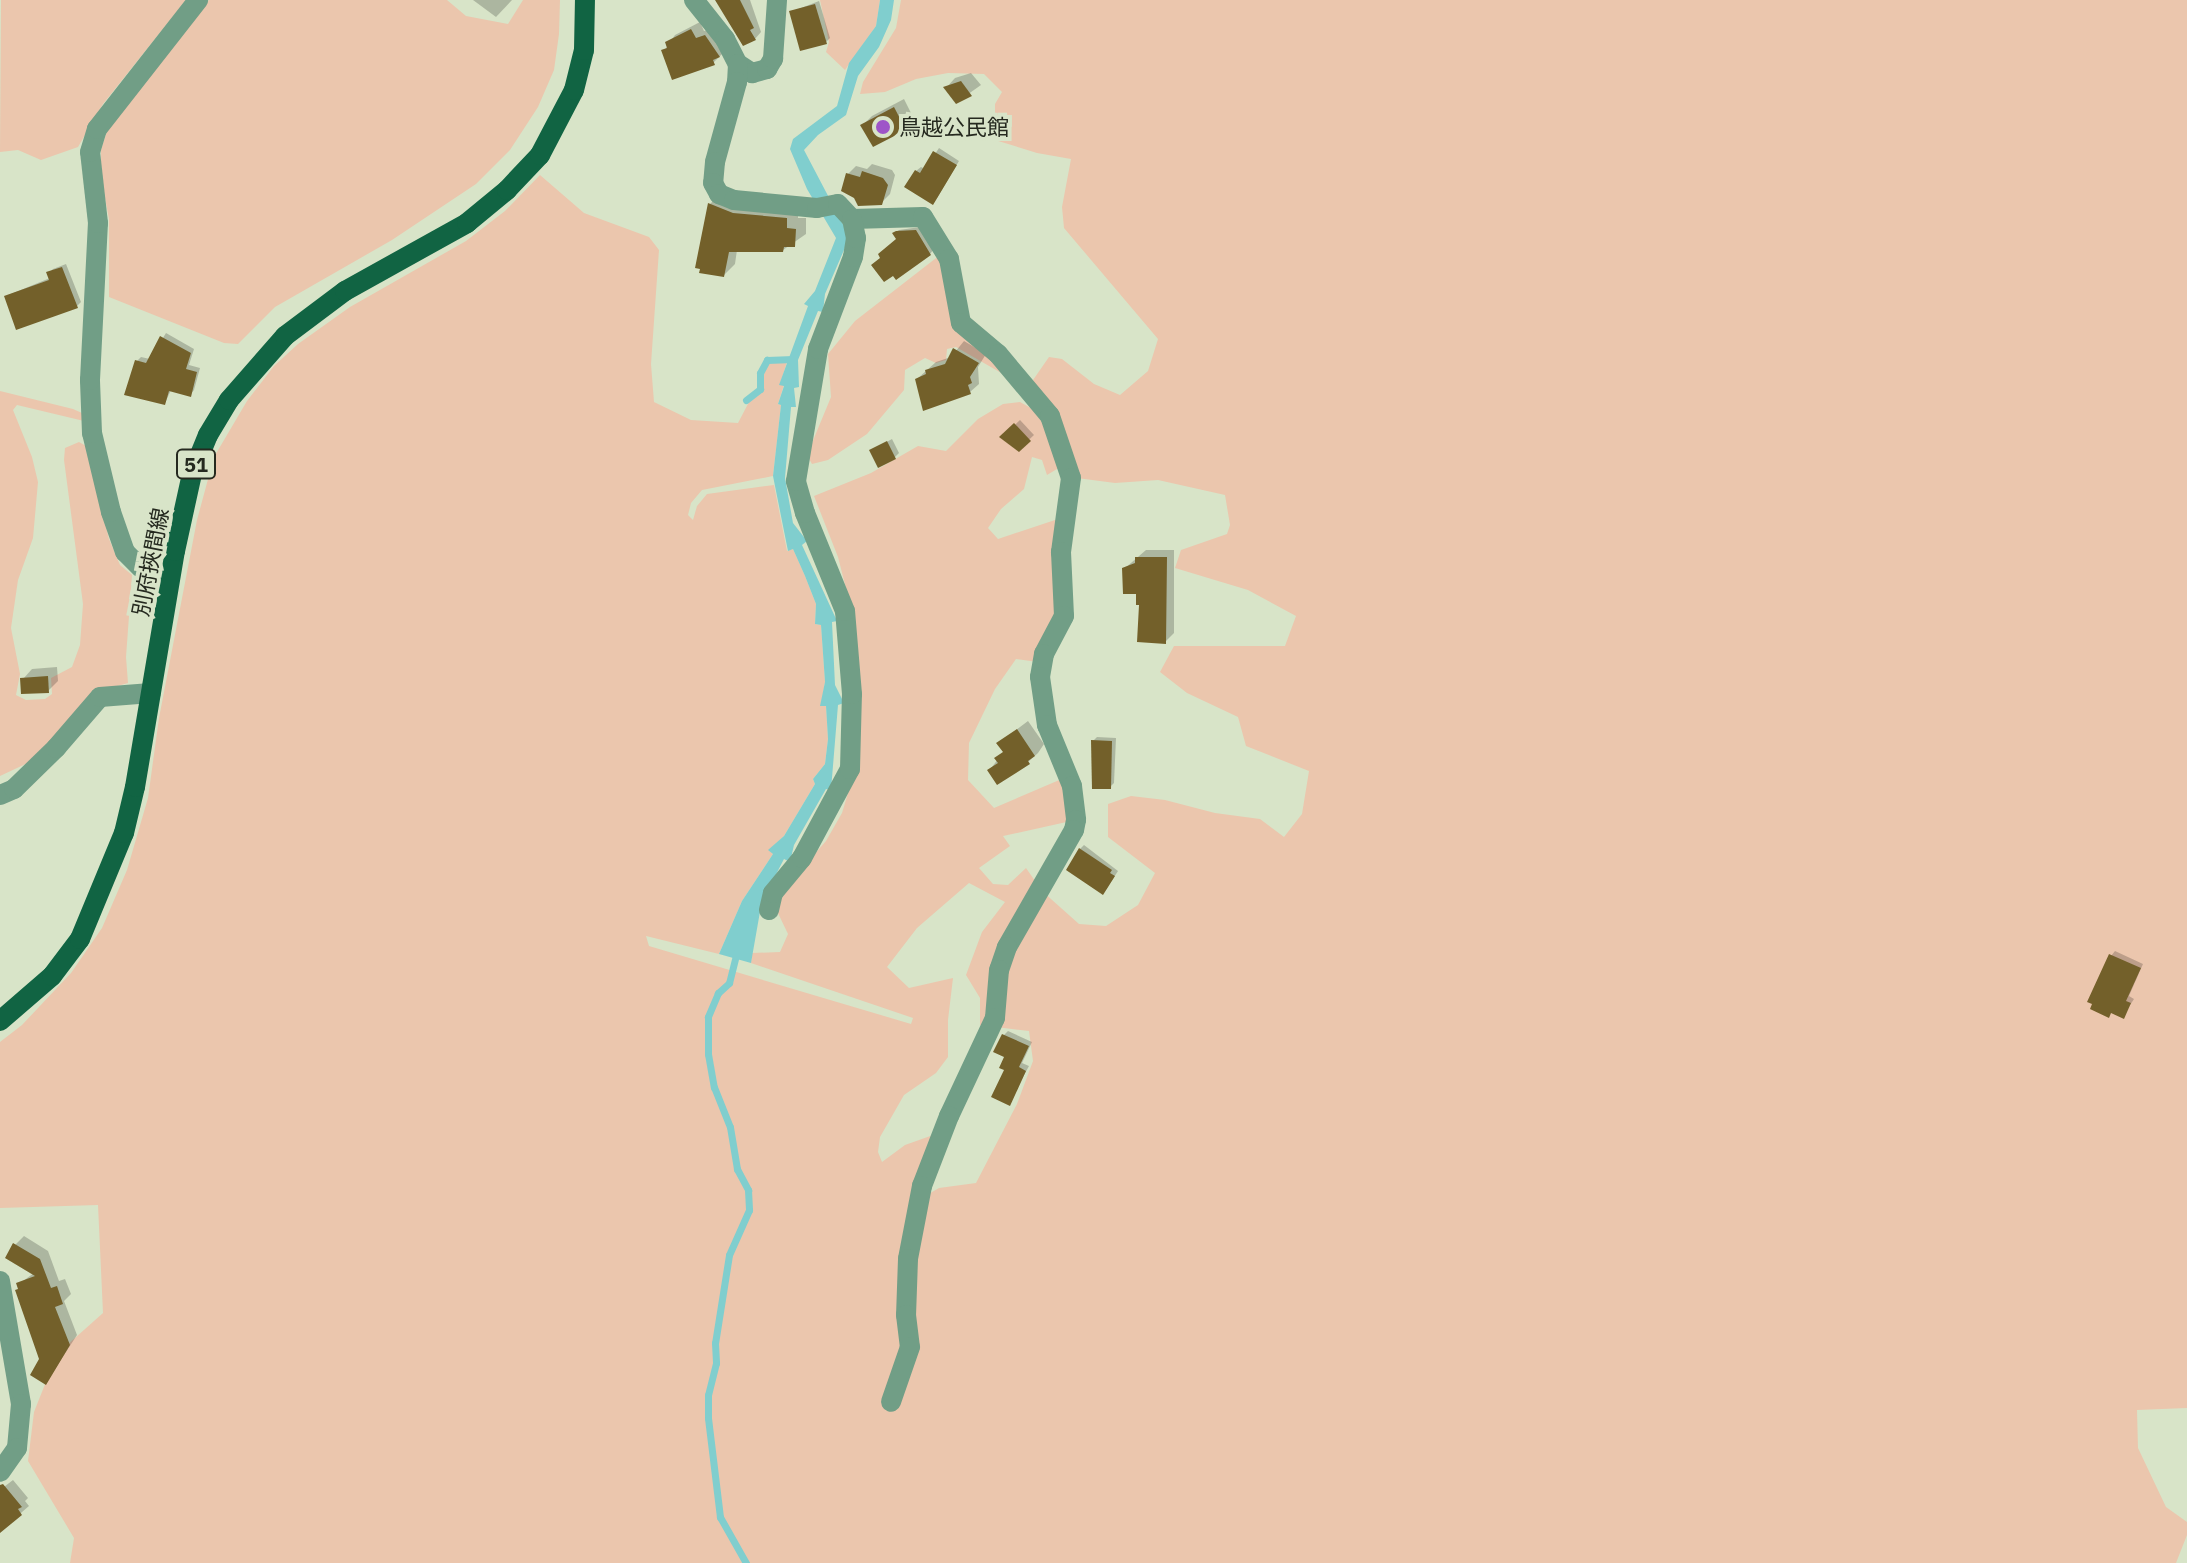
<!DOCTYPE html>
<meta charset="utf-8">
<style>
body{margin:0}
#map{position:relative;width:2187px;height:1563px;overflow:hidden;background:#d8e4c8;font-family:"IBM Plex Sans","Noto Sans JP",sans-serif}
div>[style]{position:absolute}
.green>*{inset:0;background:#ebc6ad}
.water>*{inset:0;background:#80cece}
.shadow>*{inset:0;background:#0003}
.stream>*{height:7px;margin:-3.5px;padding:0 3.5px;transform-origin:3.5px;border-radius:3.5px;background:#80cece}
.building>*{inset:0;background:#73602a}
.street>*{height:20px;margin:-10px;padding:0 10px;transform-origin:10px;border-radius:10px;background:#719e86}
.primary>*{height:20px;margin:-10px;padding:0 10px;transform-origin:10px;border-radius:10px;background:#116443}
.dots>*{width:22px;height:22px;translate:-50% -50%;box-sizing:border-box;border:4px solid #d8e4c8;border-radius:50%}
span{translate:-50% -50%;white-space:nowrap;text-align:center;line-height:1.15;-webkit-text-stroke:8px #d8e4c8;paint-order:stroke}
.shield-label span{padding:2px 6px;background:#d8e4c8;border:2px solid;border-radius:6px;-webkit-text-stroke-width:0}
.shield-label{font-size:20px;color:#25291f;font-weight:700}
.poi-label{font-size:22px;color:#25291f}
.left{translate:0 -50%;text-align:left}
.street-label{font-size:22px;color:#25291f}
</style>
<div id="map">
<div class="green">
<div style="clip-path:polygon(1px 0,186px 0,103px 104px,78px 147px,41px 160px,18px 150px,0 152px)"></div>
<div style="clip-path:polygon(209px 0,447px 0,466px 16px,508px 24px,523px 0,560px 0,559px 34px,554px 70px,538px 107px,510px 150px,476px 184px,392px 240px,275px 307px,238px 344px,224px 343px,109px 297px,109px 219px,101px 177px,101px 150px,107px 131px)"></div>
<div style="clip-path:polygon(820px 0,880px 0,876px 26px,845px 70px,826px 52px,829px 42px)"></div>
<div style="clip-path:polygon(evenodd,901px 0,2187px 0,2187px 1408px,2137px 1410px,2138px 1448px,2166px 1507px,2187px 1522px,2187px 1535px,2176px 1563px,70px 1563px,74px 1538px,28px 1461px,34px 1412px,57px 1354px,103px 1313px,98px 1205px,0 1208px,0 1042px,22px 1025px,71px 973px,102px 928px,127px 870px,148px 798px,159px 718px,197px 520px,214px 457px,247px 401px,274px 366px,298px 344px,350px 307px,466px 241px,505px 211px,540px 175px,584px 213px,649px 237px,659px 250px,651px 364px,654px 402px,691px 420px,738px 423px,749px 402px,760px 389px,767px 363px,771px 359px,787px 362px,780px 384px,784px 385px,778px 404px,781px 405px,773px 476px,702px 490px,691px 503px,688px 515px,693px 520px,697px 506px,707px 494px,774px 485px,787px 551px,793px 549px,805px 576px,816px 604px,815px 624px,821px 625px,825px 682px,821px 706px,826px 706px,828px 739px,825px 764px,813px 779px,815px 784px,784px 836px,769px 850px,773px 854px,742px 901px,719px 954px,646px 936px,649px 946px,911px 1024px,913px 1018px,751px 963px,752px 953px,780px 952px,788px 934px,776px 909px,783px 890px,826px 841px,842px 813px,855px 770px,852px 612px,838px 557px,814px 496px,871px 473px,918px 446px,946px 451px,978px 419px,1003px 404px,1020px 402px,1038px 412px,1062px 466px,1047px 475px,1042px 460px,1032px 457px,1024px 489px,1001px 509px,988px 528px,998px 539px,1061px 518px,1060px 603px,1038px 662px,1016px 659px,995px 689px,969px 743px,968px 780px,994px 808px,1064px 778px,1071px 821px,1003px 836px,1010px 846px,979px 868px,993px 884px,1008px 885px,1026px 868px,1042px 891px,1079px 924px,1106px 926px,1138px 905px,1155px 873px,1108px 837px,1108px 804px,1131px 796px,1165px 800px,1215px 813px,1260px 819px,1284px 837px,1302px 814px,1309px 771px,1246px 746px,1238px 717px,1187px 693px,1160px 672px,1174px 646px,1285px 646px,1296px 616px,1248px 590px,1175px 568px,1181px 550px,1227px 534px,1230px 525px,1225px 495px,1158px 480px,1115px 483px,1077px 478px,1033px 380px,1049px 357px,1062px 359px,1094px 384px,1120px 395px,1148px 371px,1158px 339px,1064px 228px,1062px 207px,1071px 159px,1037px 153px,995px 140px,995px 104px,1002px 92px,984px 74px,948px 73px,916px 79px,885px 92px,860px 94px,863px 82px,896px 28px,901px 0,969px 883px,1005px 902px,982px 932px,966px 975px,980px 998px,980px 1025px,1029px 1031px,1033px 1061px,1017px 1104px,976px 1183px,939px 1188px,913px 1203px,936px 1134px,905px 1145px,882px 1162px,878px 1152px,880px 1137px,904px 1095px,936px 1073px,948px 1057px,948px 1020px,953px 978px,909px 988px,887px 967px,917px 928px,969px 883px)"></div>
<div style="clip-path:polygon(940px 255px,949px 293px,1010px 378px,956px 347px,947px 349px,946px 360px,936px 363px,925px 358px,905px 370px,904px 390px,867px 434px,828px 460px,812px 464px,807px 455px,831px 397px,828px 354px,855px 321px)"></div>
<div style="clip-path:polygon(0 391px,73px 409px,82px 413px,84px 421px,17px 405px,13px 410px,32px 457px,38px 482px,33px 538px,18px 580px,11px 628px,20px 674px,16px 695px,26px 700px,45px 699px,52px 694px,51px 678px,72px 667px,80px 645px,83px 604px,64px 460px,65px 448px,79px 442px,86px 446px,109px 539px,120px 565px,132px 575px,126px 657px,128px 683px,97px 692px,32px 761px,0 776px)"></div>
</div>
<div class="water">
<div style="clip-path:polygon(880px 0,894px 0,891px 20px,879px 47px,858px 76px,846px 115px,818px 135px,804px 150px,847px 232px,847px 243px,825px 294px,823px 312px,818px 311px,798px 360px,799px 387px,794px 388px,796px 407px,791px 407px,785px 478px,793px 523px,807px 541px,802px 545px,837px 621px,832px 622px,835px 685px,844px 703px,838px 705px,831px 790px,826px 789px,794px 845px,790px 862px,784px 859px,771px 884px,761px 906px,751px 963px,719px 954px,742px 901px,773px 854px,768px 850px,784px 836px,815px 784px,813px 779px,825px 764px,828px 739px,826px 706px,820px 706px,825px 682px,821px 625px,815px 624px,816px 604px,805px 576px,793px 549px,788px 551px,773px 476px,781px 405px,778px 404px,784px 386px,779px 385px,808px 306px,804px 304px,815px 291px,836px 238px,807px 189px,790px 149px,793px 139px,837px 106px,849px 63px,876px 26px)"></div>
</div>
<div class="shadow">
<div style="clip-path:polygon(473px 0,512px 0,496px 17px)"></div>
<div style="clip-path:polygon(718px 0,750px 0,761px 32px,755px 39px)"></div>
<div style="clip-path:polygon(819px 1px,830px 38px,826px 42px,791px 12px)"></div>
<div style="clip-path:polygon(700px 22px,704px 31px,714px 28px,722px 54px,713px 63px,664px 51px,675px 35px)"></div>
<div style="clip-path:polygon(971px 73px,981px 85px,957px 102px,946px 88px,955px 78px)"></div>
<div style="clip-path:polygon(904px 99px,914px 119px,905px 128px,863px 125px,872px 116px)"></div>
<div style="clip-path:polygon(939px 148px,959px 161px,937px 198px,916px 171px,921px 167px,925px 169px)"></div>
<div style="clip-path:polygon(872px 164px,892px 170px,895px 175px,890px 194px,881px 203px,848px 174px,856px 166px,867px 169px)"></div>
<div style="clip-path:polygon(721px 193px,798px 207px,798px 218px,806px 218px,806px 234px,783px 250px,737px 250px,735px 264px,724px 275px,710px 204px)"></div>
<div style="clip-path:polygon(920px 227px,934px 249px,930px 254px,882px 257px,899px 239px,895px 233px,899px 230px)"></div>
<div style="clip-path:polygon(66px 264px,81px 302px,77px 306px,6px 296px,50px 278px,49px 273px,53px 269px)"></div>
<div style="clip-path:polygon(166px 333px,194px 349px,189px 365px,200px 368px,194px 390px,190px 395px,171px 390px,165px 403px,137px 361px,141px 357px,150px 359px)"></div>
<div style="clip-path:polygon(964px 341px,986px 354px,978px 367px,979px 384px,970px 392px,917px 379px,936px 362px,951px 357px)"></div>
<div style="clip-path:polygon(1020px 420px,1034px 435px,1019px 449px,1002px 437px)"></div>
<div style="clip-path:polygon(892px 439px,899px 453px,894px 458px,872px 450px)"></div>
<div style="clip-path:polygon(1146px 550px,1174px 550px,1174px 633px,1165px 642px,1124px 569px)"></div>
<div style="clip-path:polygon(57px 667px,58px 681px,48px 691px,23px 679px,32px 669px)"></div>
<div style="clip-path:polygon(1028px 721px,1044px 744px,1038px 753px,1028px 762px,989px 771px,1004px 751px,999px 743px)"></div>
<div style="clip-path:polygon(1097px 737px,1116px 738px,1114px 783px,1110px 787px,1093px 741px)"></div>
<div style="clip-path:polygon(1084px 845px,1118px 871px,1107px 888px,1080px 849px)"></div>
<div style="clip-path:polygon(2115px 951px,2143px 964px,2129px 996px,2134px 999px,2123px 1016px,2111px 956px)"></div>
<div style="clip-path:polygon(1008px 1031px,1032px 1042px,1022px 1063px,1029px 1066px,1009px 1103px,1004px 1035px)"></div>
<div style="clip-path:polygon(24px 1236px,48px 1251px,59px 1281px,65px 1279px,71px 1294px,64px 1301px,77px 1335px,46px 1383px,19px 1284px,34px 1273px,15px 1245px)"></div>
<div style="clip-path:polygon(13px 1480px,28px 1498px,25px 1501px,29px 1506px,0 1531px,0 1490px)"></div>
</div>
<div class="stream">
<div style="left:746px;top:400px;width:18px;rotate:-38deg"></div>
<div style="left:760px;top:389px;width:16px;rotate:-90deg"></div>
<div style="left:760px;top:373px;width:15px;rotate:-62deg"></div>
<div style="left:767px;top:360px;width:26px;rotate:-2deg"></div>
<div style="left:737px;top:951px;width:33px;rotate:104deg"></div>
<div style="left:729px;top:983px;width:15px;rotate:138deg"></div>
<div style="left:718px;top:993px;width:26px;rotate:113deg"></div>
<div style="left:708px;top:1017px;width:37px;rotate:90deg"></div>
<div style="left:708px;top:1054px;width:34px;rotate:80deg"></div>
<div style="left:714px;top:1087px;width:43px;rotate:68.2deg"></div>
<div style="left:730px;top:1127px;width:43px;rotate:80.5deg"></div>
<div style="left:737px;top:1169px;width:24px;rotate:62deg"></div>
<div style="left:748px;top:1190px;width:20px;rotate:87deg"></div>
<div style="left:749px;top:1210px;width:49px;rotate:114deg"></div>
<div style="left:729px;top:1255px;width:89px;rotate:99deg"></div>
<div style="left:715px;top:1343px;width:20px;rotate:87deg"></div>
<div style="left:716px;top:1363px;width:33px;rotate:104deg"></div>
<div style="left:708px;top:1395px;width:23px;rotate:90deg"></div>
<div style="left:708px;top:1418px;width:100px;rotate:83.1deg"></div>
<div style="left:720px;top:1517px;width:53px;rotate:60.5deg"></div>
</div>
<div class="building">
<div style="clip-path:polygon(715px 0,740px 0,754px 28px,750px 30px,756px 40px,743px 46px)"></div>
<div style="clip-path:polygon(815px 4px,827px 44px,800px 51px,789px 11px)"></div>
<div style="clip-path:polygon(691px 29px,696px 38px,705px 35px,720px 57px,713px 60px,715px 65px,672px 80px,661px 50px,667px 48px,665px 42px)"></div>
<div style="clip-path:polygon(961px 81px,972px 96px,956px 104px,943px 87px)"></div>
<div style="clip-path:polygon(894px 107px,906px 130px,873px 147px,860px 125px)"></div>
<div style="clip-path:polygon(933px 151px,957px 165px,933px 205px,904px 187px,915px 170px,920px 173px)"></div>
<div style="clip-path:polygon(862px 171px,883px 178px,888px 185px,882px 205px,858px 206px,854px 198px,841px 191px,846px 173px,860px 177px)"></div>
<div style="clip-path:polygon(708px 203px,733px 213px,787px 218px,787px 228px,796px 229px,795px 247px,784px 247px,783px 252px,729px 252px,724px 277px,699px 273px,700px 269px,695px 268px)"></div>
<div style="clip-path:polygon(916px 230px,931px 255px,896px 280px,893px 276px,884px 282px,871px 265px,880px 258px,878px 254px,896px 239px,892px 233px,896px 231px)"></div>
<div style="clip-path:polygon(62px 267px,78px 308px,16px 330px,4px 296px,49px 280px,46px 272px)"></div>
<div style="clip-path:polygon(160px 336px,191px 353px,186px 369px,197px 372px,191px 397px,169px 391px,165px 405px,124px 395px,135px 360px,146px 363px)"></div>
<div style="clip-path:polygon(953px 348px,979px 363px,970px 377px,972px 383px,968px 385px,971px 394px,923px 411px,915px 379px,926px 374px,925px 370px,945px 364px)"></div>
<div style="clip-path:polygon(1014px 423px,1031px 441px,1019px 452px,999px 437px)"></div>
<div style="clip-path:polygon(887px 441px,896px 459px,878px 468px,869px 450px)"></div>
<div style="clip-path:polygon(1135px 557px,1167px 557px,1166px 644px,1137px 642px,1139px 605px,1136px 605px,1136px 594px,1123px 594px,1122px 568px,1135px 563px)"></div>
<div style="clip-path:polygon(48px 676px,49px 693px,21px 694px,20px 678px)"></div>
<div style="clip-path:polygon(1017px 729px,1035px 756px,1028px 761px,1030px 764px,997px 785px,987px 770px,998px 763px,994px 758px,1003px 752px,996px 743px)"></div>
<div style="clip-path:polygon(1091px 740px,1112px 741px,1111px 789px,1092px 789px)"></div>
<div style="clip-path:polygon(1079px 848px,1112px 870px,1110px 873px,1115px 876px,1103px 895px,1066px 870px)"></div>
<div style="clip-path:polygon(2109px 954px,2141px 968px,2126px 1001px,2131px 1003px,2124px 1019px,2111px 1013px,2109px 1018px,2090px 1009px,2092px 1004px,2087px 1002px)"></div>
<div style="clip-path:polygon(1002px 1034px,1029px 1046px,1019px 1067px,1026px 1071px,1010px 1106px,991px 1097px,1004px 1070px,999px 1068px,1004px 1057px,993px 1052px)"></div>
<div style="clip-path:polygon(13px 1243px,40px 1259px,51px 1288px,57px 1286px,63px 1304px,55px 1307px,70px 1345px,46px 1385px,30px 1375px,39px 1359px,15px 1290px,18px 1289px,16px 1283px,35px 1276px,5px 1258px)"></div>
<div style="clip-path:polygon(3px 1484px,22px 1507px,18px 1509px,22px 1515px,0 1533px,0 1485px)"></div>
</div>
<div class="street">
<div style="left:694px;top:0;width:50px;rotate:51.5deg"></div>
<div style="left:725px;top:39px;width:28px;rotate:63deg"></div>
<div style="left:738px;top:64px;width:17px;rotate:33deg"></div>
<div style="left:752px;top:73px;width:16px;rotate:-15deg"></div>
<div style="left:767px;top:69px;width:12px;rotate:-59deg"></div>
<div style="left:773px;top:59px;width:59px;rotate:-86.1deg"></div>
<div style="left:738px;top:64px;width:18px;rotate:93deg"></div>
<div style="left:737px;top:82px;width:83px;rotate:105.4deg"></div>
<div style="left:715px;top:162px;width:21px;rotate:95deg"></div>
<div style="left:713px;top:183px;width:13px;rotate:61deg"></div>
<div style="left:719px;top:194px;width:16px;rotate:22deg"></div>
<div style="left:734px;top:200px;width:83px;rotate:5.5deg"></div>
<div style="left:817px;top:208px;width:21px;rotate:-11deg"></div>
<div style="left:838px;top:204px;width:21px;rotate:47deg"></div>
<div style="left:852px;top:219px;width:71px;rotate:-1.6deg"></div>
<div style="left:923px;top:217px;width:49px;rotate:58.2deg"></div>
<div style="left:949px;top:259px;width:65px;rotate:79.4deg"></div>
<div style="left:961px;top:323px;width:48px;rotate:40deg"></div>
<div style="left:998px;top:354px;width:81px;rotate:50deg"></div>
<div style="left:1050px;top:416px;width:65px;rotate:71.3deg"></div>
<div style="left:1071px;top:478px;width:75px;rotate:97.7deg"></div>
<div style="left:1061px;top:552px;width:64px;rotate:87.3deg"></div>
<div style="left:1064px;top:616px;width:43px;rotate:117.8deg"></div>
<div style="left:1044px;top:654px;width:23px;rotate:100deg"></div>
<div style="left:1040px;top:677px;width:49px;rotate:81.7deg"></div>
<div style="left:1047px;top:725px;width:66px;rotate:67.7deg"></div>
<div style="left:1072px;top:786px;width:34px;rotate:83deg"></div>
<div style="left:1076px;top:820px;width:10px;rotate:101deg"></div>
<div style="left:1074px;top:830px;width:135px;rotate:119.8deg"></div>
<div style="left:1007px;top:947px;width:24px;rotate:109deg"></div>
<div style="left:999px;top:970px;width:48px;rotate:94.8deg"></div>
<div style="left:995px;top:1018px;width:108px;rotate:115.1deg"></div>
<div style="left:949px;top:1116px;width:75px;rotate:111.1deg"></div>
<div style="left:922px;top:1186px;width:74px;rotate:100.9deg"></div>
<div style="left:908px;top:1259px;width:56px;rotate:92deg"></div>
<div style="left:906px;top:1315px;width:32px;rotate:83deg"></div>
<div style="left:910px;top:1347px;width:58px;rotate:109.1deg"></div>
<div style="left:168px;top:585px;width:20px;rotate:-156deg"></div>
<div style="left:150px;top:577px;width:35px;rotate:-135deg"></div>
<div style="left:125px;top:552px;width:42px;rotate:-109.3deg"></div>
<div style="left:111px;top:512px;width:81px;rotate:-103.5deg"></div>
<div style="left:92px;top:433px;width:53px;rotate:-92.2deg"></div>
<div style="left:90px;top:380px;width:157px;rotate:-87.1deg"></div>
<div style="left:98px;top:223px;width:71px;rotate:-96.4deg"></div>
<div style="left:90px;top:152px;width:24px;rotate:-73deg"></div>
<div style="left:97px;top:129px;width:164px;rotate:-51.9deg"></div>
<div style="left:0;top:795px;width:15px;rotate:-23deg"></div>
<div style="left:14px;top:789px;width:59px;rotate:-44.3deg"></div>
<div style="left:56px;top:748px;width:67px;rotate:-49.2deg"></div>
<div style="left:100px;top:697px;width:51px;rotate:-4.5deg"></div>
<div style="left:769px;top:910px;width:17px;rotate:-77deg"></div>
<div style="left:773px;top:893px;width:45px;rotate:-50.4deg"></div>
<div style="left:802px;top:858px;width:101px;rotate:-61.7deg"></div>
<div style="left:850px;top:769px;width:75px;rotate:-88.5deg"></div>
<div style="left:852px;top:694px;width:83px;rotate:-94.8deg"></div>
<div style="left:845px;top:611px;width:106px;rotate:-112.2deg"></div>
<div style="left:805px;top:513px;width:33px;rotate:-106deg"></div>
<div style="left:796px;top:481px;width:134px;rotate:-80.5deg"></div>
<div style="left:818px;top:349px;width:98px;rotate:-69.2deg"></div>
<div style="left:853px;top:257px;width:19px;rotate:-81deg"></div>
<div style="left:856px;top:238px;width:19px;rotate:-102deg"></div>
<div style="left:0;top:1281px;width:125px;rotate:80.3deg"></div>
<div style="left:21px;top:1404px;width:44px;rotate:95.2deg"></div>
<div style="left:17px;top:1448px;width:29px;rotate:125deg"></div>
</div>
<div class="primary">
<div style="left:0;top:1021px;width:69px;rotate:-40.9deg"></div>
<div style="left:52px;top:976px;width:46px;rotate:-52.9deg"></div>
<div style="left:80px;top:939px;width:115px;rotate:-67.5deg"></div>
<div style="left:124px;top:833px;width:47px;rotate:-76.6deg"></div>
<div style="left:135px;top:787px;width:239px;rotate:-80.4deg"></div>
<div style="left:175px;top:551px;width:79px;rotate:-77.6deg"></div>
<div style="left:192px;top:474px;width:42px;rotate:-67.7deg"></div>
<div style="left:208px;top:435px;width:41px;rotate:-59deg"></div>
<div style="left:229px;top:400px;width:85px;rotate:-48.8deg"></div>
<div style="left:285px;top:336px;width:75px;rotate:-36.9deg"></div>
<div style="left:345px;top:291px;width:140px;rotate:-29.1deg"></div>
<div style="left:467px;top:223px;width:52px;rotate:-39.5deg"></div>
<div style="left:507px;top:190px;width:48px;rotate:-46.7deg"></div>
<div style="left:540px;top:155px;width:73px;rotate:-62.4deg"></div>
<div style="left:574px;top:90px;width:41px;rotate:-76deg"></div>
<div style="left:584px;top:50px;width:50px;rotate:-88.9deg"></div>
</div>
<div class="dots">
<div style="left:883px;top:127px;background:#9e55c8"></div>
</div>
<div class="shield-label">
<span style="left:196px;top:464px">51</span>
</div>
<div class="poi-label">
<span class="left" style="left:899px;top:127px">鳥越公民館</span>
</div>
<div class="street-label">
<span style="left:150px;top:562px;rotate:-79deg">別府挾間線</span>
</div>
</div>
